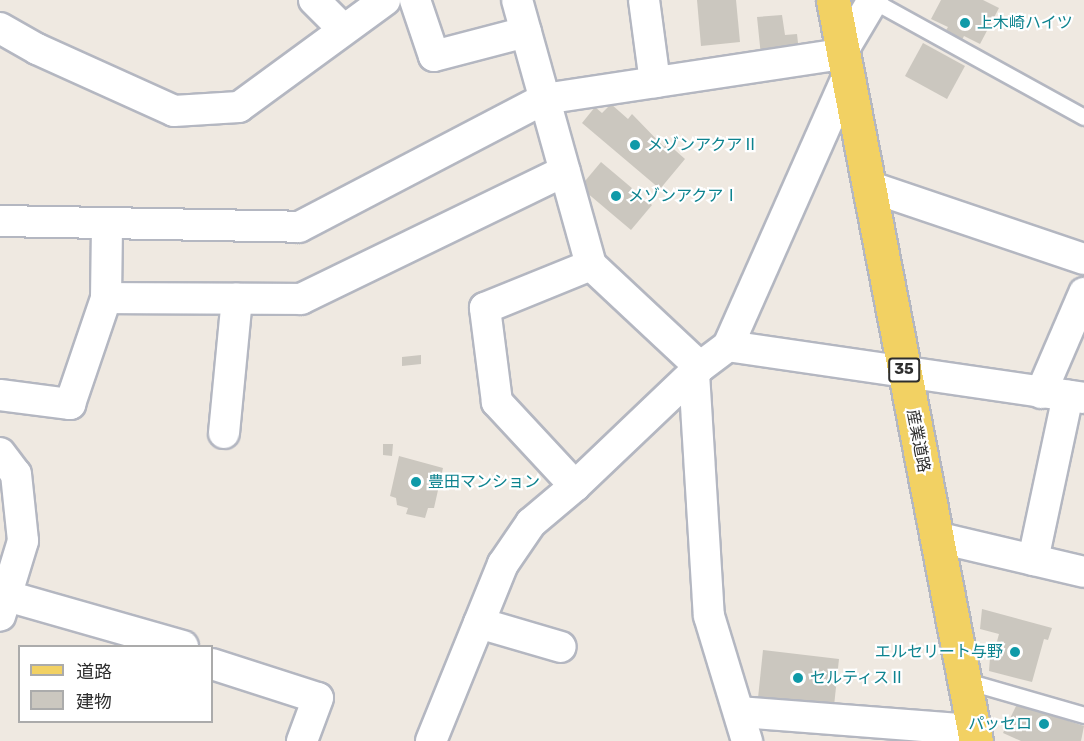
<!DOCTYPE html>
<meta charset="utf-8">
<style>
body{margin:0}
#map{position:relative;width:1084px;height:741px;overflow:hidden;background:#efe9e1;font-family:Rubik,"Noto Sans JP",sans-serif}
div>[style]{position:absolute}
.building>*{inset:0;background:#cbc7bf}
.roads{filter:drop-shadow(2px 0 #b4b7c1) drop-shadow(-2px 0 #b4b7c1) drop-shadow(0 2px #b4b7c1) drop-shadow(0 -2px #b4b7c1)}
.service>*{height:15px;margin:-7.5px;padding:0 7.5px;transform-origin:7.5px;border-radius:7.5px;background:#fff}
.minor>*{height:30px;margin:-15px;padding:0 15px;transform-origin:15px;border-radius:15px;background:#fff}
.primary>*{height:33px;margin:-16.5px;padding:0 16.5px;transform-origin:16.5px;border-radius:16.5px;background:#f2d163}
.dots>*{width:16px;height:16px;translate:-50% -50%;box-sizing:border-box;border:3px solid #fff;border-radius:50%}
span{translate:-50% -50%;white-space:nowrap;text-align:center;line-height:1.15;-webkit-text-stroke:4.5px #fff;paint-order:stroke}
.shield-label span{padding:2px 4px;background:#fff;border:2px solid;border-radius:4px;-webkit-text-stroke-width:0}
.shield-label{font-size:15px;color:#2e2e2e;font-weight:700}
.culture-label{font-size:16px;color:#0d838f}
.left{translate:0 -50%;text-align:left}
.right{translate:-100% -50%;text-align:right}
.street-label{font-size:16px;color:#2e2e2e}
.legend{position:absolute;left:18px;top:645px;width:195px;height:78px;box-sizing:border-box;background:#fff;border:2px solid #ababab;margin:0;padding:8px 10px;list-style:none;font-size:18px;color:#2e2e2e}
.legend li{display:flex;align-items:center;gap:12px;height:30px}
.legend b{width:30px;border:2px solid #ababab}
</style>
<div id="map">
<div class="building">
<div style="clip-path:polygon(697px 0,736px 0,740px 42px,701px 46px)"></div>
<div style="clip-path:polygon(941px 0,983px 0,999px 8px,980px 44px,964px 36px,960px 44px,943px 35px,948px 27px,931px 19px)"></div>
<div style="clip-path:polygon(782px 15px,785px 35px,797px 34px,799px 52px,761px 56px,757px 17px)"></div>
<div style="clip-path:polygon(923px 43px,965px 66px,947px 99px,905px 76px)"></div>
<div style="clip-path:polygon(611px 104px,628px 119px,632px 114px,664px 147px,667px 143px,685px 159px,660px 189px,582px 123px,595px 107px,602px 113px)"></div>
<div style="clip-path:polygon(601px 162px,652px 205px,631px 230px,580px 187px)"></div>
<div style="clip-path:polygon(421px 355px,421px 364px,402px 366px,402px 357px)"></div>
<div style="clip-path:polygon(383px 444px,393px 444px,392px 456px,383px 455px)"></div>
<div style="clip-path:polygon(399px 456px,443px 468px,434px 508px,428px 508px,425px 518px,406px 514px,408px 508px,397px 505px,396px 498px,390px 496px)"></div>
<div style="clip-path:polygon(982px 609px,1052px 628px,1048px 640px,1044px 639px,1032px 682px,989px 671px,991px 644px,996px 645px,999px 634px,980px 629px)"></div>
<div style="clip-path:polygon(763px 650px,839px 659px,834px 706px,758px 698px)"></div>
<div style="clip-path:polygon(1017px 704px,1084px 726px,1081px 741px,1021px 741px,1003px 733px)"></div>
</div>
<div class="roads">
<div class="service">
<div style="left:872px;top:0;width:242px;rotate:28.9deg"></div>
<div style="left:963px;top:680px;width:126px;rotate:16.1deg"></div>
</div>
<div class="minor">
<div style="left:314px;top:0;width:41px;rotate:45deg"></div>
<div style="left:415px;top:0;width:59px;rotate:71.3deg"></div>
<div style="left:434px;top:56px;width:95px;rotate:-14.6deg"></div>
<div style="left:517px;top:0;width:275px;rotate:74.4deg"></div>
<div style="left:591px;top:265px;width:149px;rotate:43.1deg"></div>
<div style="left:644px;top:0;width:83px;rotate:82.4deg"></div>
<div style="left:0;top:28px;width:43px;rotate:29.6deg"></div>
<div style="left:37px;top:49px;width:150px;rotate:24.3deg"></div>
<div style="left:174px;top:111px;width:65px;rotate:-3.5deg"></div>
<div style="left:239px;top:107px;width:181px;rotate:-36.2deg"></div>
<div style="left:868px;top:186px;width:228px;rotate:18.7deg"></div>
<div style="left:0;top:221px;width:299px;rotate:1.1deg"></div>
<div style="left:299px;top:227px;width:276px;rotate:-27.6deg"></div>
<div style="left:544px;top:99px;width:300px;rotate:-8.6deg"></div>
<div style="left:841px;top:54px;width:63px;rotate:-59.3deg"></div>
<div style="left:106px;top:298px;width:195px;rotate:0.3deg"></div>
<div style="left:301px;top:299px;width:293px;rotate:-25.9deg"></div>
<div style="left:728px;top:346px;width:360px;rotate:8.3deg"></div>
<div style="left:694px;top:373px;width:243px;rotate:86.5deg"></div>
<div style="left:709px;top:616px;width:131px;rotate:73.1deg"></div>
<div style="left:1041px;top:393px;width:109px;rotate:-66.7deg"></div>
<div style="left:0;top:395px;width:71px;rotate:7.3deg"></div>
<div style="left:70px;top:404px;width:112px;rotate:-71.2deg"></div>
<div style="left:106px;top:298px;width:74px;rotate:-89.2deg"></div>
<div style="left:224px;top:433px;width:135px;rotate:-84.5deg"></div>
<div style="left:0;top:453px;width:26px;rotate:53deg"></div>
<div style="left:16px;top:474px;width:67px;rotate:84deg"></div>
<div style="left:23px;top:541px;width:78px;rotate:107deg"></div>
<div style="left:575px;top:486px;width:115px;rotate:-132.9deg"></div>
<div style="left:497px;top:402px;width:95px;rotate:-97.3deg"></div>
<div style="left:485px;top:308px;width:114px;rotate:-22.1deg"></div>
<div style="left:936px;top:537px;width:152px;rotate:13.3deg"></div>
<div style="left:1033px;top:560px;width:168px;rotate:-78deg"></div>
<div style="left:7px;top:596px;width:183px;rotate:15.9deg"></div>
<div style="left:479px;top:623px;width:85px;rotate:16.3deg"></div>
<div style="left:212px;top:664px;width:111px;rotate:17.8deg"></div>
<div style="left:318px;top:698px;width:46px;rotate:110.4deg"></div>
<div style="left:740px;top:712px;width:234px;rotate:4.4deg"></div>
<div style="left:431px;top:741px;width:191px;rotate:-67.9deg"></div>
<div style="left:503px;top:564px;width:50px;rotate:-55.7deg"></div>
<div style="left:531px;top:523px;width:57px;rotate:-40.1deg"></div>
<div style="left:575px;top:486px;width:173px;rotate:-43.6deg"></div>
<div style="left:700px;top:367px;width:35px;rotate:-37deg"></div>
<div style="left:728px;top:346px;width:291px;rotate:-66.1deg"></div>
</div>
<div class="primary">
<div style="left:833px;top:0;width:755px;rotate:79.08deg"></div>
</div>
</div>
<div class="dots">
<div style="left:965px;top:23px;background:#0f9aa8"></div>
<div style="left:635px;top:145px;background:#0f9aa8"></div>
<div style="left:616px;top:196px;background:#0f9aa8"></div>
<div style="left:416px;top:482px;background:#0f9aa8"></div>
<div style="left:1015px;top:652px;background:#0f9aa8"></div>
<div style="left:798px;top:678px;background:#0f9aa8"></div>
<div style="left:1044px;top:724px;background:#0f9aa8"></div>
</div>
<div class="shield-label">
<span style="left:904px;top:370px">35</span>
</div>
<div class="culture-label">
<span class="left" style="left:977px;top:23px">上木崎ハイツ</span>
<span class="left" style="left:647px;top:145px">メゾンアクアⅡ</span>
<span class="left" style="left:628px;top:196px">メゾンアクアⅠ</span>
<span class="left" style="left:428px;top:482px">豊田マンション</span>
<span class="right" style="left:1003px;top:652px">エルセリート与野</span>
<span class="left" style="left:810px;top:678px">セルティスⅡ</span>
<span class="right" style="left:1032px;top:724px">パッセロ</span>
</div>
<div class="street-label">
<span style="left:918px;top:441px;rotate:79deg">産業道路</span>
</div>
<ul class="legend">
<li><b style="height:8px;background:#f2d163"></b>道路</li>
<li><b style="height:16px;background:#cbc7bf"></b>建物</li>
</ul>
</div>
